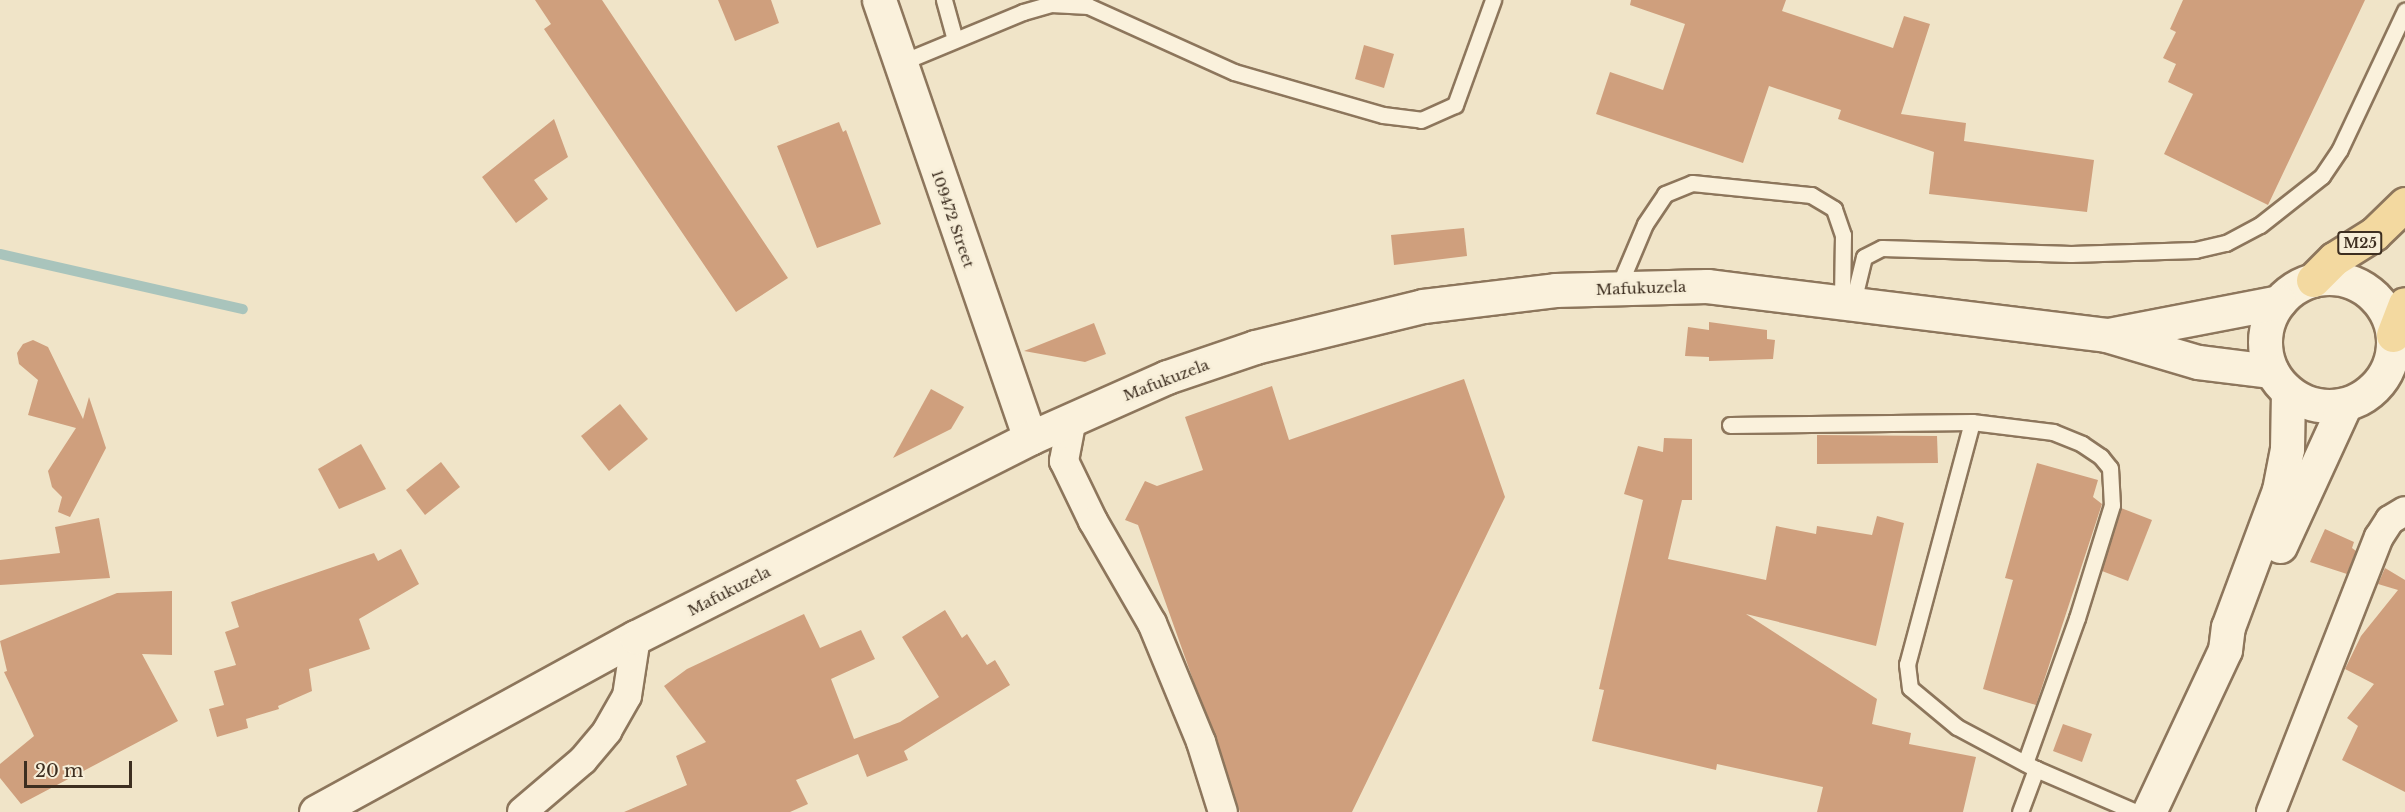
<!DOCTYPE html>
<style>
body{margin:0}
#map{position:relative;width:2405px;height:812px;overflow:hidden;background:#f0e4c8;font-family:"Libre Baskerville",serif}
div>[style]{position:absolute}
.stream>*{height:10px;margin:-5px;padding:0 5px;transform-origin:5px;border-radius:5px;background:#a9c4bc}
.building>*{inset:0;background:#cf9f7d}
.roads{filter:drop-shadow(2px 0 #8d765c) drop-shadow(-2px 0 #8d765c) drop-shadow(0 2px #8d765c) drop-shadow(0 -2px #8d765c)}
.service>*{height:15px;margin:-7.5px;padding:0 7.5px;transform-origin:7.5px;border-radius:7.5px;background:#faf1dc}
.minor>*{height:28px;margin:-14px;padding:0 14px;transform-origin:14px;border-radius:14px;background:#faf1dc}
.tertiary>*{height:33px;margin:-16.5px;padding:0 16.5px;transform-origin:16.5px;border-radius:16.5px;background:#faf1dc}
.secondary>*{height:33px;margin:-16.5px;padding:0 16.5px;transform-origin:16.5px;border-radius:16.5px;background:#faf1dc}
.secondary>.ring{margin:-16.5px;padding:0;box-sizing:content-box;background:none;border:33px solid #faf1dc;border-radius:50%}
.primary>*{height:33px;margin:-16.5px;padding:0 16.5px;transform-origin:16.5px;border-radius:16.5px;background:#f3d9a0}
span{translate:-50% -50%;white-space:nowrap;text-align:center;line-height:1.15;-webkit-text-stroke:5px #f7eed8;paint-order:stroke}
.shield-label span{padding:2px 4px;background:#f7eed8;border:2px solid;border-radius:4px;-webkit-text-stroke-width:0}
.shield-label{font-size:14px;color:#3d2e20;font-weight:700}
.street-label{font-size:15px;color:#3d2e20}
.scale{position:absolute;left:24px;top:761px;width:108px;height:27px;box-sizing:border-box;border:3px solid #3d2e20;border-top:0;padding-left:8px;font-size:18px;line-height:21px;white-space:nowrap;color:#3d2e20;-webkit-text-stroke:4px #f7eed8;paint-order:stroke}
</style>
<div id="map">
<div class="stream">
<div style="left:0;top:254px;width:249px;rotate:12.8deg"></div>
</div>
<div class="building">
<div style="clip-path:polygon(535px 0,602px 0,788px 278px,736px 312px,544px 29px,551px 24px)"></div>
<div style="clip-path:polygon(718px 0,771px 0,779px 23px,735px 41px)"></div>
<div style="clip-path:polygon(1631px 0,1786px 0,1782px 11px,1893px 48px,1904px 16px,1930px 24px,1901px 114px,1966px 123px,1964px 141px,2094px 160px,2087px 212px,1929px 194px,1934px 152px,1838px 119px,1841px 110px,1769px 86px,1743px 163px,1596px 114px,1610px 72px,1663px 90px,1685px 24px,1630px 5px)"></div>
<div style="clip-path:polygon(2183px 0,2365px 0,2268px 205px,2164px 154px,2193px 94px,2168px 82px,2176px 64px,2163px 58px,2176px 32px,2170px 29px)"></div>
<div style="clip-path:polygon(1364px 45px,1394px 54px,1384px 88px,1355px 79px)"></div>
<div style="clip-path:polygon(554px 119px,568px 157px,534px 180px,548px 199px,516px 223px,482px 177px)"></div>
<div style="clip-path:polygon(839px 122px,843px 132px,846px 130px,881px 224px,817px 248px,777px 146px)"></div>
<div style="clip-path:polygon(1464px 228px,1467px 256px,1394px 265px,1391px 235px)"></div>
<div style="clip-path:polygon(1709px 322px,1767px 330px,1767px 339px,1775px 340px,1773px 359px,1709px 361px,1709px 357px,1685px 356px,1688px 327px,1709px 330px)"></div>
<div style="clip-path:polygon(1094px 323px,1106px 354px,1085px 362px,1024px 351px)"></div>
<div style="clip-path:polygon(33px 340px,48px 347px,83px 419px,89px 397px,106px 448px,70px 517px,58px 512px,62px 497px,52px 487px,48px 471px,76px 428px,28px 415px,38px 380px,19px 364px,17px 353px,23px 344px)"></div>
<div style="clip-path:polygon(1464px 379px,1505px 497px,1352px 812px,1240px 812px,1138px 525px,1125px 520px,1145px 481px,1157px 486px,1203px 470px,1185px 417px,1272px 386px,1289px 440px)"></div>
<div style="clip-path:polygon(931px 389px,964px 407px,951px 429px,893px 458px)"></div>
<div style="clip-path:polygon(620px 404px,648px 439px,609px 471px,581px 436px)"></div>
<div style="clip-path:polygon(1817px 435px,1937px 436px,1938px 463px,1817px 464px)"></div>
<div style="clip-path:polygon(1664px 438px,1692px 439px,1692px 500px,1682px 500px,1668px 559px,1766px 580px,1776px 526px,1816px 534px,1817px 526px,1872px 535px,1877px 516px,1904px 523px,1876px 646px,1746px 614px,1877px 699px,1872px 724px,1911px 733px,1909px 744px,1976px 757px,1963px 812px,1817px 812px,1823px 787px,1717px 764px,1716px 770px,1592px 741px,1604px 690px,1599px 689px,1643px 500px,1624px 494px,1638px 446px,1663px 452px)"></div>
<div style="clip-path:polygon(361px 444px,386px 489px,339px 509px,318px 469px)"></div>
<div style="clip-path:polygon(441px 462px,460px 487px,425px 515px,406px 490px)"></div>
<div style="clip-path:polygon(2037px 463px,2098px 480px,2093px 497px,2102px 504px,2036px 705px,1983px 689px,2013px 580px,2005px 578px)"></div>
<div style="clip-path:polygon(2121px 508px,2152px 520px,2128px 581px,2102px 571px)"></div>
<div style="clip-path:polygon(99px 518px,110px 578px,0 585px,0 560px,60px 553px,55px 527px)"></div>
<div style="clip-path:polygon(2325px 529px,2354px 542px,2352px 548px,2356px 551px,2347px 574px,2310px 562px)"></div>
<div style="clip-path:polygon(401px 549px,419px 584px,359px 619px,370px 649px,309px 669px,312px 691px,278px 706px,279px 709px,246px 719px,248px 728px,217px 737px,209px 709px,224px 705px,214px 671px,236px 665px,225px 632px,239px 627px,231px 602px,374px 553px,378px 561px)"></div>
<div style="clip-path:polygon(2385px 568px,2405px 580px,2405px 792px,2342px 760px,2358px 726px,2347px 718px,2374px 684px,2345px 669px,2361px 636px,2398px 590px,2378px 584px)"></div>
<div style="clip-path:polygon(172px 591px,172px 655px,142px 654px,178px 721px,21px 804px,0 778px,0 764px,34px 736px,4px 672px,7px 671px,0 641px,117px 593px)"></div>
<div style="clip-path:polygon(945px 610px,962px 638px,967px 634px,987px 665px,995px 660px,1010px 685px,904px 751px,908px 760px,867px 777px,858px 754px,796px 780px,808px 804px,790px 812px,624px 812px,687px 785px,676px 756px,706px 742px,664px 686px,687px 669px,804px 614px,820px 648px,861px 630px,875px 659px,831px 679px,854px 739px,900px 722px,939px 697px,902px 637px)"></div>
<div style="clip-path:polygon(2063px 724px,2092px 734px,2082px 762px,2053px 751px)"></div>
</div>
<div class="roads">
<div class="service">
<div style="left:944px;top:0;width:41px;rotate:74.6deg"></div>
<div style="left:900px;top:63px;width:133px;rotate:-22.5deg"></div>
<div style="left:1023px;top:12px;width:29px;rotate:-16deg"></div>
<div style="left:1051px;top:4px;width:37px;rotate:3deg"></div>
<div style="left:1088px;top:6px;width:160px;rotate:24.3deg"></div>
<div style="left:1234px;top:72px;width:155px;rotate:16.1deg"></div>
<div style="left:1383px;top:115px;width:38px;rotate:7deg"></div>
<div style="left:1421px;top:120px;width:37px;rotate:-24deg"></div>
<div style="left:1455px;top:105px;width:112px;rotate:-70.1deg"></div>
<div style="left:1618px;top:288px;width:69px;rotate:-67.1deg"></div>
<div style="left:1645px;top:224px;width:36px;rotate:-56deg"></div>
<div style="left:1665px;top:194px;width:29px;rotate:-22deg"></div>
<div style="left:1692px;top:183px;width:120px;rotate:5.8deg"></div>
<div style="left:1811px;top:195px;width:27px;rotate:31deg"></div>
<div style="left:1834px;top:209px;width:28px;rotate:71deg"></div>
<div style="left:1843px;top:235px;width:66px;rotate:90.9deg"></div>
<div style="left:1853px;top:302px;width:46px;rotate:-76.3deg"></div>
<div style="left:1864px;top:257px;width:20px;rotate:-27deg"></div>
<div style="left:1882px;top:248px;width:189px;rotate:1.8deg"></div>
<div style="left:2071px;top:254px;width:124px;rotate:-1.8deg"></div>
<div style="left:2195px;top:250px;width:32px;rotate:-13deg"></div>
<div style="left:2226px;top:243px;width:38px;rotate:-28deg"></div>
<div style="left:2260px;top:225px;width:79px;rotate:-38.3deg"></div>
<div style="left:2322px;top:176px;width:32px;rotate:-56deg"></div>
<div style="left:2340px;top:149px;width:153px;rotate:-64.8deg"></div>
<div style="left:1972px;top:422px;width:251px;rotate:105deg"></div>
<div style="left:1907px;top:664px;width:24px;rotate:83deg"></div>
<div style="left:1910px;top:688px;width:61px;rotate:39.7deg"></div>
<div style="left:1957px;top:727px;width:89px;rotate:28deg"></div>
<div style="left:2036px;top:769px;width:109px;rotate:23.3deg"></div>
<div style="left:1730px;top:425px;width:242px;rotate:-0.7deg"></div>
<div style="left:1972px;top:422px;width:82px;rotate:7deg"></div>
<div style="left:2053px;top:432px;width:31px;rotate:22deg"></div>
<div style="left:2082px;top:444px;width:23px;rotate:34deg"></div>
<div style="left:2101px;top:457px;width:14px;rotate:51deg"></div>
<div style="left:2110px;top:468px;width:37px;rotate:87deg"></div>
<div style="left:2112px;top:505px;width:118px;rotate:107.2deg"></div>
<div style="left:2077px;top:618px;width:154px;rotate:109.7deg"></div>
<div style="left:2020px;top:812px;width:46px;rotate:-69.6deg"></div>
</div>
<div class="minor">
<div style="left:1072px;top:419px;width:43px;rotate:100.8deg"></div>
<div style="left:1064px;top:461px;width:67px;rotate:64.2deg"></div>
<div style="left:1093px;top:521px;width:118px;rotate:60deg"></div>
<div style="left:1152px;top:623px;width:129px;rotate:67.6deg"></div>
<div style="left:1201px;top:742px;width:73px;rotate:72.6deg"></div>
<div style="left:522px;top:812px;width:80px;rotate:-40.4deg"></div>
<div style="left:583px;top:760px;width:38px;rotate:-50deg"></div>
<div style="left:607px;top:731px;width:40px;rotate:-60.3deg"></div>
<div style="left:627px;top:696px;width:60px;rotate:-81.3deg"></div>
<div style="left:2271px;top:812px;width:295px;rotate:-68.6deg"></div>
<div style="left:2379px;top:537px;width:20px;rotate:-57deg"></div>
<div style="left:2390px;top:520px;width:17px;rotate:-31deg"></div>
</div>
<div class="tertiary">
<div style="left:879px;top:0;width:463px;rotate:71deg"></div>
</div>
<div class="secondary">
<div class="ring" style="left:2265px;top:278px;width:95px;height:95px"></div>
<div style="left:2108px;top:335px;width:174px;rotate:-10.9deg"></div>
<div style="left:2280px;top:546px;width:155px;rotate:-65.3deg"></div>
<div style="left:316px;top:812px;width:365px;rotate:-28.7deg"></div>
<div style="left:636px;top:637px;width:441px;rotate:-26.8deg"></div>
<div style="left:1030px;top:438px;width:150px;rotate:-24deg"></div>
<div style="left:1167px;top:377px;width:93px;rotate:-18.8deg"></div>
<div style="left:1255px;top:347px;width:173px;rotate:-13.7deg"></div>
<div style="left:1423px;top:306px;width:133px;rotate:-6.9deg"></div>
<div style="left:1555px;top:290px;width:152px;rotate:-1.5deg"></div>
<div style="left:1707px;top:286px;width:402px;rotate:7deg"></div>
<div style="left:2106px;top:335px;width:96px;rotate:16.4deg"></div>
<div style="left:2198px;top:362px;width:74px;rotate:7deg"></div>
<div style="left:2149px;top:812px;width:179px;rotate:-64.9deg"></div>
<div style="left:2225px;top:650px;width:23px;rotate:-83deg"></div>
<div style="left:2228px;top:627px;width:146px;rotate:-69.6deg"></div>
<div style="left:2279px;top:490px;width:42px;rotate:-79deg"></div>
<div style="left:2287px;top:449px;width:57px;rotate:-89deg"></div>
</div>
<div class="primary">
<div style="left:2313px;top:280px;width:30px;rotate:-45deg"></div>
<div style="left:2334px;top:259px;width:47px;rotate:-32deg"></div>
<div style="left:2374px;top:234px;width:43px;rotate:-44.1deg"></div>
<div style="left:2393px;top:335px;width:33px;rotate:-69deg"></div>
</div>
</div>
<div class="shield-label">
<span style="left:2360px;top:243px">M25</span>
</div>
<div class="street-label">
<span style="left:953px;top:219px;rotate:71deg">109472 Street</span>
<span style="left:1641px;top:288px;rotate:-2deg">Mafukuzela</span>
<span style="left:1166px;top:380px;rotate:-21deg">Mafukuzela</span>
<span style="left:729px;top:591px;rotate:-27deg">Mafukuzela</span>
</div>
<div class="scale">20 m</div>
</div>
